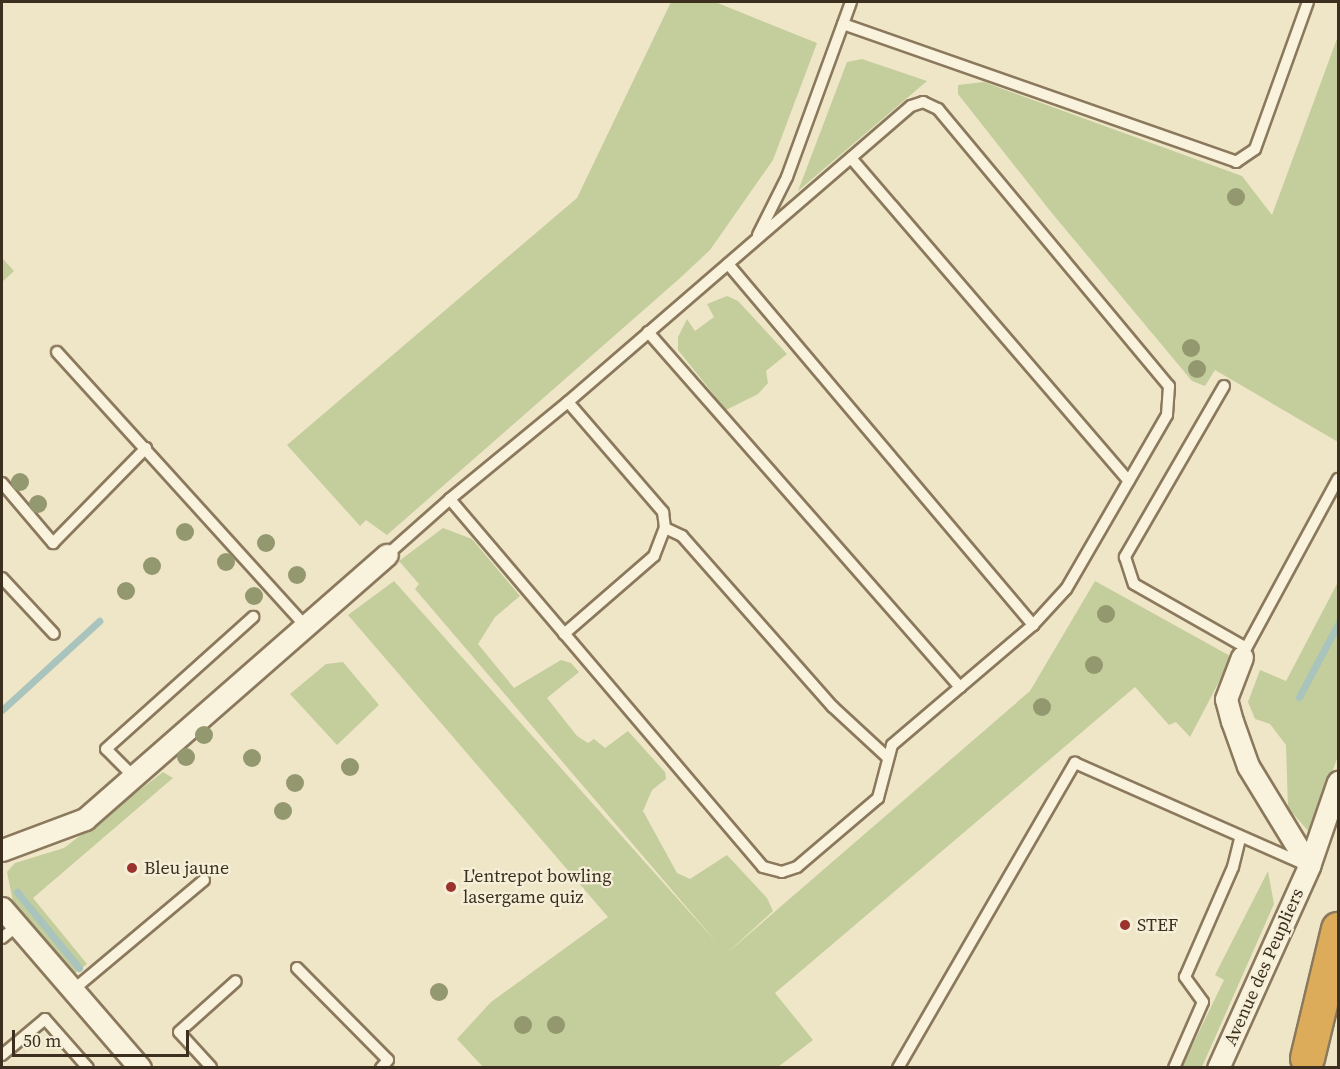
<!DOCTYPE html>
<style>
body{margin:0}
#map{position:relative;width:1340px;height:1069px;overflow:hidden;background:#efe6c8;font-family:"Source Serif 4",serif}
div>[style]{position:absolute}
.green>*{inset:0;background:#c4cd9c}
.stream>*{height:7px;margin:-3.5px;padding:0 3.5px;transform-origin:3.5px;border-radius:3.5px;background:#a9c3bd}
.roads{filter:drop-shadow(2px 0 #8b795d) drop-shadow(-2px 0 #8b795d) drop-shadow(0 2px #8b795d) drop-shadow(0 -2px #8b795d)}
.service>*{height:10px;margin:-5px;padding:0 5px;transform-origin:5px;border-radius:5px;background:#f9f2dc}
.minor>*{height:21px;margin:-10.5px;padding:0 10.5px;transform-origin:10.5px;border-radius:10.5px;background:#f9f2dc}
.motorway>*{height:33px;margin:-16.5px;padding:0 16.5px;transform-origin:16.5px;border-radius:16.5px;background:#ddac5b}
.trees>*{width:18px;height:18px;margin:-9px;border-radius:50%;background:#93986f}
.dots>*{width:16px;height:16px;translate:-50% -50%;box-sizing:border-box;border:3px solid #f6efd8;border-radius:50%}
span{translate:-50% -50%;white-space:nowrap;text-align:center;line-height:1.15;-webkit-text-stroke:4.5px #f6efd8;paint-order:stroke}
.poi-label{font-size:18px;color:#3c2f20}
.left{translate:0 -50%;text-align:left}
.street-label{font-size:18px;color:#3c2f20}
.frame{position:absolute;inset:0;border:3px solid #3c2f20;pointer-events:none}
.scale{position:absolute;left:12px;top:1030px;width:177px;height:27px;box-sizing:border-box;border:3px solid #3c2f20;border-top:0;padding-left:8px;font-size:18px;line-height:21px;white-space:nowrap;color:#3c2f20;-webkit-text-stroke:4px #f6efd8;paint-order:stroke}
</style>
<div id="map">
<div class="green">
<div style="clip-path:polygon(671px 2px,715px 2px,817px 43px,773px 160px,710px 250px,679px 279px,387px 535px,366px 520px,360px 526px,287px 445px,577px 198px)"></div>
<div style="clip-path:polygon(1338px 36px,1338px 442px,1215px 370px,1205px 386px,1192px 381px,1051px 212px,958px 94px,958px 85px,984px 82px,1242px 176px,1272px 215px)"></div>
<div style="clip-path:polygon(862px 59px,927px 81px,798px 191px,847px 62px)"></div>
<div style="clip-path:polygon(2px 258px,14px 271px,2px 282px)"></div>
<div style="clip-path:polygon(727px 296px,738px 301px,787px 354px,766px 371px,768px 383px,758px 394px,726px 410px,678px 350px,678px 337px,687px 319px,695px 331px,714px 317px,707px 304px)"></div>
<div style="clip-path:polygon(443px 528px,472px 539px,520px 596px,495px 617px,478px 644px,514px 688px,561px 660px,571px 663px,579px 672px,547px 698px,577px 736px,588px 743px,594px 739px,605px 748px,628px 731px,665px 772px,666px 779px,652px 790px,643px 811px,677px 873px,690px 879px,727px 855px,767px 898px,773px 911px,726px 954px,1030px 691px,1095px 581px,1232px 657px,1190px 737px,1176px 722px,1169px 725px,1135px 687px,775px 993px,813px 1040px,778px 1067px,484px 1068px,457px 1039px,491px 1002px,608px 917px,348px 615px,394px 581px,718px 944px,415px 589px,419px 584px,399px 561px)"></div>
<div style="clip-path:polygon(1338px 582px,1338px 756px,1310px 833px,1288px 808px,1286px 745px,1270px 724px,1255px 719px,1248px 702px,1260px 670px,1286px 681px)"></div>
<div style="clip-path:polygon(343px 662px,379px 705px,337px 745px,290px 694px,326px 664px)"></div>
<div style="clip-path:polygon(163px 772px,173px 778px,33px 898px,87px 964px,73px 975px,13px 902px,7px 872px,15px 863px,64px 848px)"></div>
<div style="clip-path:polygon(1268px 871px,1274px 904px,1202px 1067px,1182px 1067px,1224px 980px,1215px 975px)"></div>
</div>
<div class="stream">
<div style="left:1299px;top:697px;width:83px;rotate:-61.9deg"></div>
<div style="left:2px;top:710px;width:132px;rotate:-42.5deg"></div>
<div style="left:17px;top:892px;width:98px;rotate:50.8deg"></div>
</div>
<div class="roads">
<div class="service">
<div style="left:843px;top:24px;width:417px;rotate:19.3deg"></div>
<div style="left:1236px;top:162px;width:23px;rotate:-34deg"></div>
<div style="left:1255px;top:149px;width:156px;rotate:-70.2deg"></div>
<div style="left:851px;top:158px;width:426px;rotate:49.3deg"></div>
<div style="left:758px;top:235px;width:65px;rotate:-63.4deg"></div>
<div style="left:787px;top:177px;width:186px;rotate:-69.9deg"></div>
<div style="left:728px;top:264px;width:473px;rotate:49.8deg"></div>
<div style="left:648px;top:332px;width:473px;rotate:48.7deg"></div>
<div style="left:57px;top:352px;width:367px;rotate:47.8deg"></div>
<div style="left:1224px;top:386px;width:198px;rotate:120.1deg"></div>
<div style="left:1125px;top:557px;width:28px;rotate:72deg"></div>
<div style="left:1134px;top:584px;width:128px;rotate:29.6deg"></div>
<div style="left:2px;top:483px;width:79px;rotate:49.6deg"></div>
<div style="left:53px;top:543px;width:133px;rotate:-45.6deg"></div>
<div style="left:665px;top:528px;width:19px;rotate:25deg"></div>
<div style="left:682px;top:536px;width:228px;rotate:48.6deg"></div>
<div style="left:833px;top:707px;width:74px;rotate:42.8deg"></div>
<div style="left:387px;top:555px;width:84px;rotate:-41.6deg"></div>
<div style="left:450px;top:499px;width:153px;rotate:-39.4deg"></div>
<div style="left:568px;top:402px;width:453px;rotate:-40.8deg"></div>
<div style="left:911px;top:106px;width:13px;rotate:-18deg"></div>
<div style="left:923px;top:102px;width:17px;rotate:25deg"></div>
<div style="left:938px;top:109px;width:361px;rotate:50.2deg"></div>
<div style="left:1169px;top:386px;width:29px;rotate:94deg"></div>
<div style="left:1167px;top:415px;width:201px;rotate:120.1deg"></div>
<div style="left:1066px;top:589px;width:49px;rotate:132.5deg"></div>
<div style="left:1033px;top:625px;width:185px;rotate:139.6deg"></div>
<div style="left:892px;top:745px;width:55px;rotate:104.8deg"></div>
<div style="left:878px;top:798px;width:106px;rotate:139.6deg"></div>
<div style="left:797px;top:867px;width:16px;rotate:162deg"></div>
<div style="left:782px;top:872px;width:20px;rotate:-165deg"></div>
<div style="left:763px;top:867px;width:483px;rotate:-130.4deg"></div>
<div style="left:2px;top:578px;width:76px;rotate:47.1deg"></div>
<div style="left:564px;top:634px;width:119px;rotate:-40.9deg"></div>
<div style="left:654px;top:556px;width:30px;rotate:-69deg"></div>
<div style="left:665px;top:528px;width:16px;rotate:-97deg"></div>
<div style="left:663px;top:512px;width:145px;rotate:-130.8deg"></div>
<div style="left:1244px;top:652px;width:197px;rotate:-61.5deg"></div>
<div style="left:136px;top:779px;width:42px;rotate:-135deg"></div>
<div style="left:106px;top:749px;width:198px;rotate:-41.9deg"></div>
<div style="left:2px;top:938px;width:19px;rotate:-39deg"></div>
<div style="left:297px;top:968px;width:129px;rotate:45.3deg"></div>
<div style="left:388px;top:1060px;width:11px;rotate:131deg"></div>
<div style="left:73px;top:990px;width:171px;rotate:-40deg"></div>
<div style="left:2px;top:1055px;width:56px;rotate:-39.9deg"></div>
<div style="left:45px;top:1019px;width:65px;rotate:48.7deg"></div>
<div style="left:211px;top:1067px;width:47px;rotate:-132.4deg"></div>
<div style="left:179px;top:1032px;width:76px;rotate:-41.8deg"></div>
<div style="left:898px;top:1068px;width:353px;rotate:-59.9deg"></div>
<div style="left:1075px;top:763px;width:253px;rotate:23.8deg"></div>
<div style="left:1174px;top:1068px;width:72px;rotate:-66.3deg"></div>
<div style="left:1203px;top:1002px;width:31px;rotate:-126deg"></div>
<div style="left:1185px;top:977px;width:120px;rotate:-66.4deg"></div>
<div style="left:1233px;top:867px;width:30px;rotate:-76deg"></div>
</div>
<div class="minor">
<div style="left:1242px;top:657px;width:45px;rotate:110.9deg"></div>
<div style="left:1226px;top:699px;width:23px;rotate:75deg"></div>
<div style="left:1232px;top:721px;width:48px;rotate:70.4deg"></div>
<div style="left:1248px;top:766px;width:117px;rotate:58.6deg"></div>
<div style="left:2px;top:850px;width:89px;rotate:-20.5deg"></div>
<div style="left:85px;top:819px;width:401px;rotate:-41.2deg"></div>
<div style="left:2px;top:908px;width:211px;rotate:49.2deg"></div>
<div style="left:1218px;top:1068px;width:222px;rotate:-65.7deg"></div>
<div style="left:1309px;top:866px;width:89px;rotate:-71deg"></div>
</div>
<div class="motorway">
<div style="left:1307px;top:1058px;width:133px;rotate:-76.5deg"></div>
</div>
</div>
<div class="trees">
<div style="left:1236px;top:197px"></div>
<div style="left:1191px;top:348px"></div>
<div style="left:1197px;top:369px"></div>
<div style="left:20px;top:482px"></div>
<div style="left:38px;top:504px"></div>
<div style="left:185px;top:532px"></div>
<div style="left:266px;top:543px"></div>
<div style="left:226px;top:562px"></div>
<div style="left:152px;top:566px"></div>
<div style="left:297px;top:575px"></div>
<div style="left:126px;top:591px"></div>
<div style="left:254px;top:596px"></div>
<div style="left:1106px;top:614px"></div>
<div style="left:1094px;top:665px"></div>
<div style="left:1042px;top:707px"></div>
<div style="left:204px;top:735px"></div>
<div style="left:186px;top:757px"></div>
<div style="left:252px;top:758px"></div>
<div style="left:350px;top:767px"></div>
<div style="left:295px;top:783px"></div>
<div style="left:283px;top:811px"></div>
<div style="left:439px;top:992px"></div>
<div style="left:523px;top:1025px"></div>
<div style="left:556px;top:1025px"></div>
</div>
<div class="dots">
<div style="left:132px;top:868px;background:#9a332d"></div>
<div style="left:451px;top:887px;background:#9a332d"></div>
<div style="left:1125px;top:925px;background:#9a332d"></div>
</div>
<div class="poi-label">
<span class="left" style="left:144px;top:868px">Bleu jaune</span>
<span class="left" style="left:463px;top:887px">L'entrepot bowling<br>lasergame quiz</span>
<span class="left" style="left:1137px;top:925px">STEF</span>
</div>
<div class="street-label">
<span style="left:1264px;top:967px;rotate:-66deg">Avenue des Peupliers</span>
</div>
<div class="frame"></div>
<div class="scale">50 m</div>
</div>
